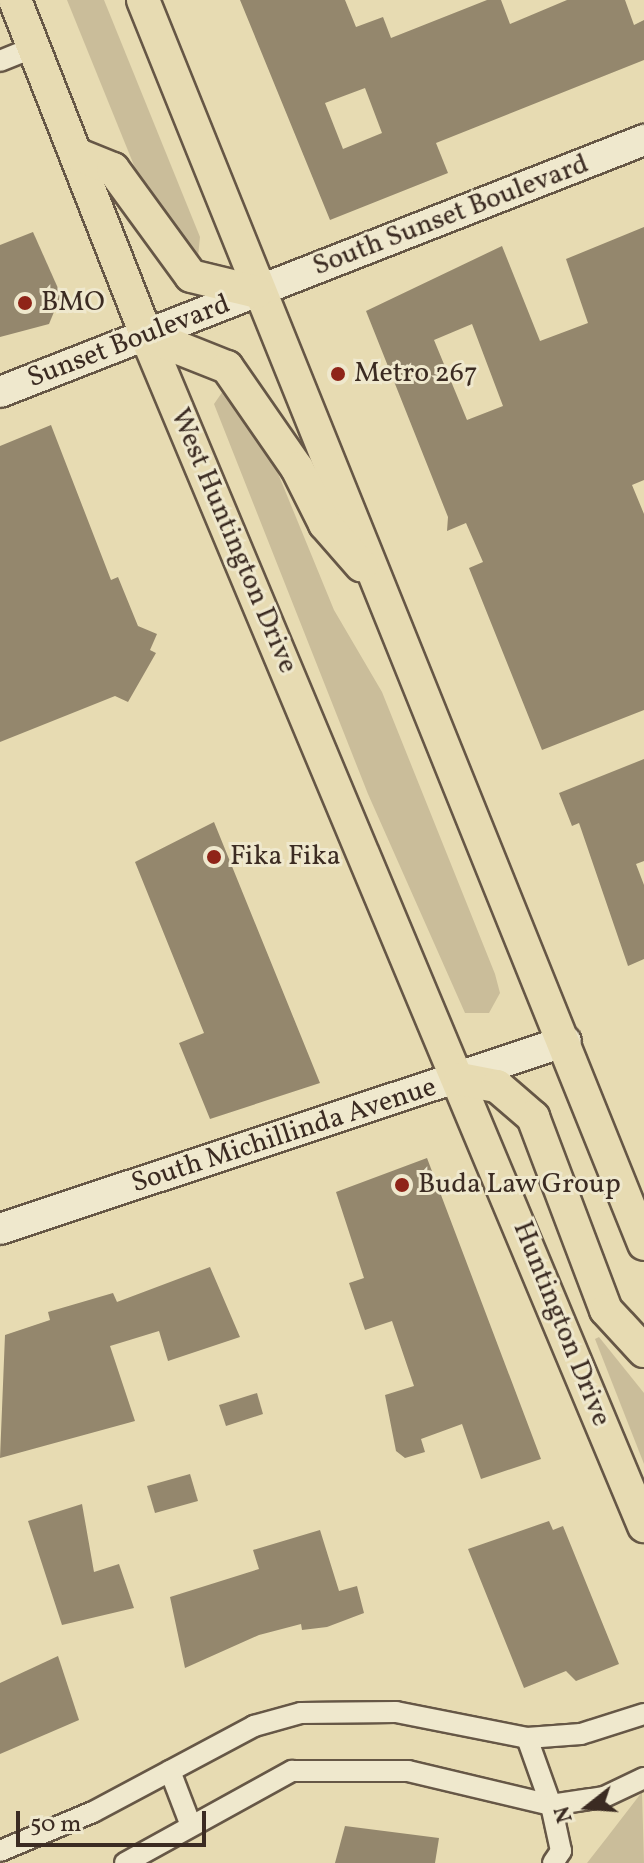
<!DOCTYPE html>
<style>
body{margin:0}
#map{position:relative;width:644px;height:1863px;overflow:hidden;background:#e7dbb2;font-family:Vollkorn,serif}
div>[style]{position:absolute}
.green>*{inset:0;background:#cabd9a}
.building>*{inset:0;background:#94876d}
.roads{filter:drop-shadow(2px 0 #665746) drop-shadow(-2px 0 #665746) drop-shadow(0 2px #665746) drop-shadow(0 -2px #665746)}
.minor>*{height:20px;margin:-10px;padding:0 10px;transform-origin:10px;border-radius:10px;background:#efe8cd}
.secondary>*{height:30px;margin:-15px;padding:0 15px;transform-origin:15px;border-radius:15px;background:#efe8cd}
.primary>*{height:32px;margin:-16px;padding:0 16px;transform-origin:16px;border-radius:16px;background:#e7dbb2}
.dots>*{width:22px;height:22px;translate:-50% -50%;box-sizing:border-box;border:4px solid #efe8cd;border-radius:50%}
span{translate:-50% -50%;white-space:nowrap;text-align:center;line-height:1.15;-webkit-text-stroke:6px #efe8cd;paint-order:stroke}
.street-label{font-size:28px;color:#3b2b22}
.poi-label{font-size:28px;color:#3b2b22}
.left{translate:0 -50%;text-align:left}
.north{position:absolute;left:548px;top:1767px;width:80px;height:80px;-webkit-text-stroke:6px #efe8cd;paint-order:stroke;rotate:253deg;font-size:22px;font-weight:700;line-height:32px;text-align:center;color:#3b2b22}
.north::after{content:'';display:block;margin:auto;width:28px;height:36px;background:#3b2b22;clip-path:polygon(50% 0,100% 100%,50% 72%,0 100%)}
.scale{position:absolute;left:16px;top:1811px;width:190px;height:36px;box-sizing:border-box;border:4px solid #3b2b22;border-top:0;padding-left:10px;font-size:24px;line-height:28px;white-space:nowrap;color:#3b2b22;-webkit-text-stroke:6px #efe8cd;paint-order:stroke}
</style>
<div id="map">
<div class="green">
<div style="clip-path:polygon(67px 0,104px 0,200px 237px,198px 257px,187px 256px,148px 200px)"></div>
<div style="clip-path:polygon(223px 391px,261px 432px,334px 610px,382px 692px,495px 974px,500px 993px,489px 1013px,465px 1013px,368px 794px,214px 404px)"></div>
<div style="clip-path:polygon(599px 1337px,644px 1393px,644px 1464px,595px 1339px)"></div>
<div style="clip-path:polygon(642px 1792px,644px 1863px,587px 1863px,605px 1840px)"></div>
</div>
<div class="building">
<div style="clip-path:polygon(evenodd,240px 0,345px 0,356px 27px,383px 17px,391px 38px,487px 0,501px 0,510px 24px,567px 0,625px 0,634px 25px,644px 20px,644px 60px,436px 143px,448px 173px,330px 220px,240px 0,365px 88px,382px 133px,343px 149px,325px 103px,365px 88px)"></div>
<div style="clip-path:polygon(evenodd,644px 227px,644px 480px,632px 485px,644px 514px,644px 710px,542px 750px,469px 568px,483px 562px,466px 523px,447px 531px,448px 517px,366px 311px,502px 246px,540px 341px,588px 323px,566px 259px,644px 227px,472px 324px,503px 406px,467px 420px,434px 340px,472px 324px)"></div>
<div style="clip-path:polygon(33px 232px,61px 295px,49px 324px,0 337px,0 245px)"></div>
<div style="clip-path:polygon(51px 425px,111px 580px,118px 577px,138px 626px,157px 634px,150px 650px,156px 653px,128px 702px,115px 696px,0 742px,0 446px)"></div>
<div style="clip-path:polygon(644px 759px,644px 861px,636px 864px,644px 885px,644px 959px,628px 966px,579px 823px,572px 826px,559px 793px)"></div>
<div style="clip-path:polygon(214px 822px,320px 1083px,210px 1119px,179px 1043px,204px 1033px,135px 862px)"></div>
<div style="clip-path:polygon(427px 1158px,541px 1459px,481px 1479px,462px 1424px,421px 1439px,425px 1452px,405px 1458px,396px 1451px,385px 1395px,414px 1386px,392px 1321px,365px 1330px,349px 1283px,364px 1278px,336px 1192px)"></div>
<div style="clip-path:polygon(210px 1267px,240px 1337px,168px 1361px,159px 1331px,110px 1346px,135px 1421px,0 1458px,5px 1335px,50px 1320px,48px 1312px,113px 1293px,117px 1302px)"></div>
<div style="clip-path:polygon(257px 1393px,263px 1414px,226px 1426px,219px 1405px)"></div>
<div style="clip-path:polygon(190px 1474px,198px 1501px,155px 1513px,147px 1486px)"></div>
<div style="clip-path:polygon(82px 1504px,94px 1572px,119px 1564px,134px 1608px,62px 1625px,28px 1521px)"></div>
<div style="clip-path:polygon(549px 1521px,553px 1530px,563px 1526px,619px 1664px,576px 1681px,566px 1671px,524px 1688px,468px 1549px)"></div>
<div style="clip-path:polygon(320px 1530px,339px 1591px,357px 1586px,364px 1613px,327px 1627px,302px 1630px,301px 1624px,259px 1635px,185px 1668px,170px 1597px,259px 1569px,253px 1550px)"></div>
<div style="clip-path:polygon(58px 1656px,79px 1720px,0 1754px,0 1683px)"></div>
<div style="clip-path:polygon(345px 1826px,439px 1838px,435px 1863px,335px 1863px)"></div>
</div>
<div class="roads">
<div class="minor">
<div style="left:0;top:61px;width:37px;rotate:-22deg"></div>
<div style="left:527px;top:1738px;width:71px;rotate:70.3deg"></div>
<div style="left:551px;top:1805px;width:47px;rotate:77.7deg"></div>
<div style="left:561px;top:1851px;width:14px;rotate:124deg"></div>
<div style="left:170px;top:1771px;width:56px;rotate:69deg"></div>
<div style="left:0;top:1851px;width:101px;rotate:-22.8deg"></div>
<div style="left:93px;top:1812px;width:183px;rotate:-28.1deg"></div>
<div style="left:254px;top:1726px;width:49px;rotate:-15.5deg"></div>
<div style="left:301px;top:1713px;width:95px;rotate:-0.6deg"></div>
<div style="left:396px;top:1712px;width:134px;rotate:11.2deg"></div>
<div style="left:527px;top:1738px;width:54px;rotate:-4.2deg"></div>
<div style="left:581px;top:1734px;width:66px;rotate:-17.6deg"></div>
<div style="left:125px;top:1863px;width:191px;rotate:-28.9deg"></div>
<div style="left:292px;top:1771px;width:116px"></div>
<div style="left:408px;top:1771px;width:147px;rotate:13.4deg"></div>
<div style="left:551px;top:1805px;width:54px;rotate:-8.6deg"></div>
<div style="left:604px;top:1797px;width:44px;rotate:-25.4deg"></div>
</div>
<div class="secondary">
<div style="left:0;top:392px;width:692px;rotate:-21.37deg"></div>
<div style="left:0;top:1229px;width:596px;rotate:-18.37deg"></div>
</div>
<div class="primary">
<div style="left:15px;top:0;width:360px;rotate:68.6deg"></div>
<div style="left:146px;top:335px;width:1291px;rotate:67.31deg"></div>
<div style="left:143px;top:0;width:1341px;rotate:68.06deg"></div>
<div style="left:76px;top:154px;width:40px;rotate:22deg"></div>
<div style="left:113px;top:169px;width:132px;rotate:53.9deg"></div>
<div style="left:191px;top:276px;width:68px;rotate:13.6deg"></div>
<div style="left:146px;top:335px;width:87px;rotate:21.6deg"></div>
<div style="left:227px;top:367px;width:123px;rotate:55.3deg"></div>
<div style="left:297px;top:468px;width:63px;rotate:63.4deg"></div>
<div style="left:325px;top:524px;width:55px;rotate:48.7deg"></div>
<div style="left:460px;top:1079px;width:38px;rotate:11deg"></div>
<div style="left:497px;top:1086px;width:48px;rotate:40.7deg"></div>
<div style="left:533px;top:1117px;width:206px;rotate:69.3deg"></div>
<div style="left:606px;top:1310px;width:56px;rotate:47.2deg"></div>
</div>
</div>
<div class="dots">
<div style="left:25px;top:303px;background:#8f2418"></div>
<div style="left:338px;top:374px;background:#8f2418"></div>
<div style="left:214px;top:857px;background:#8f2418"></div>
<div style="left:402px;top:1185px;background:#8f2418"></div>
</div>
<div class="street-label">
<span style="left:451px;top:216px;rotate:-21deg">South Sunset Boulevard</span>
<span style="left:129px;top:342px;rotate:-21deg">Sunset Boulevard</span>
<span style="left:233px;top:541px;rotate:67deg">West Huntington Drive</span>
<span style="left:284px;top:1136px;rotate:-18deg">South Michillinda Avenue</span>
<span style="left:561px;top:1324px;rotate:68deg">Huntington Drive</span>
</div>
<div class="poi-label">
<span class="left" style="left:41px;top:303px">BMO</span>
<span class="left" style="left:354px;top:374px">Metro 267</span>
<span class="left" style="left:230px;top:857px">Fika Fika</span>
<span class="left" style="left:418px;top:1185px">Buda Law Group</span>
</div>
<div class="north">N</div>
<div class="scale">50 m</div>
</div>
